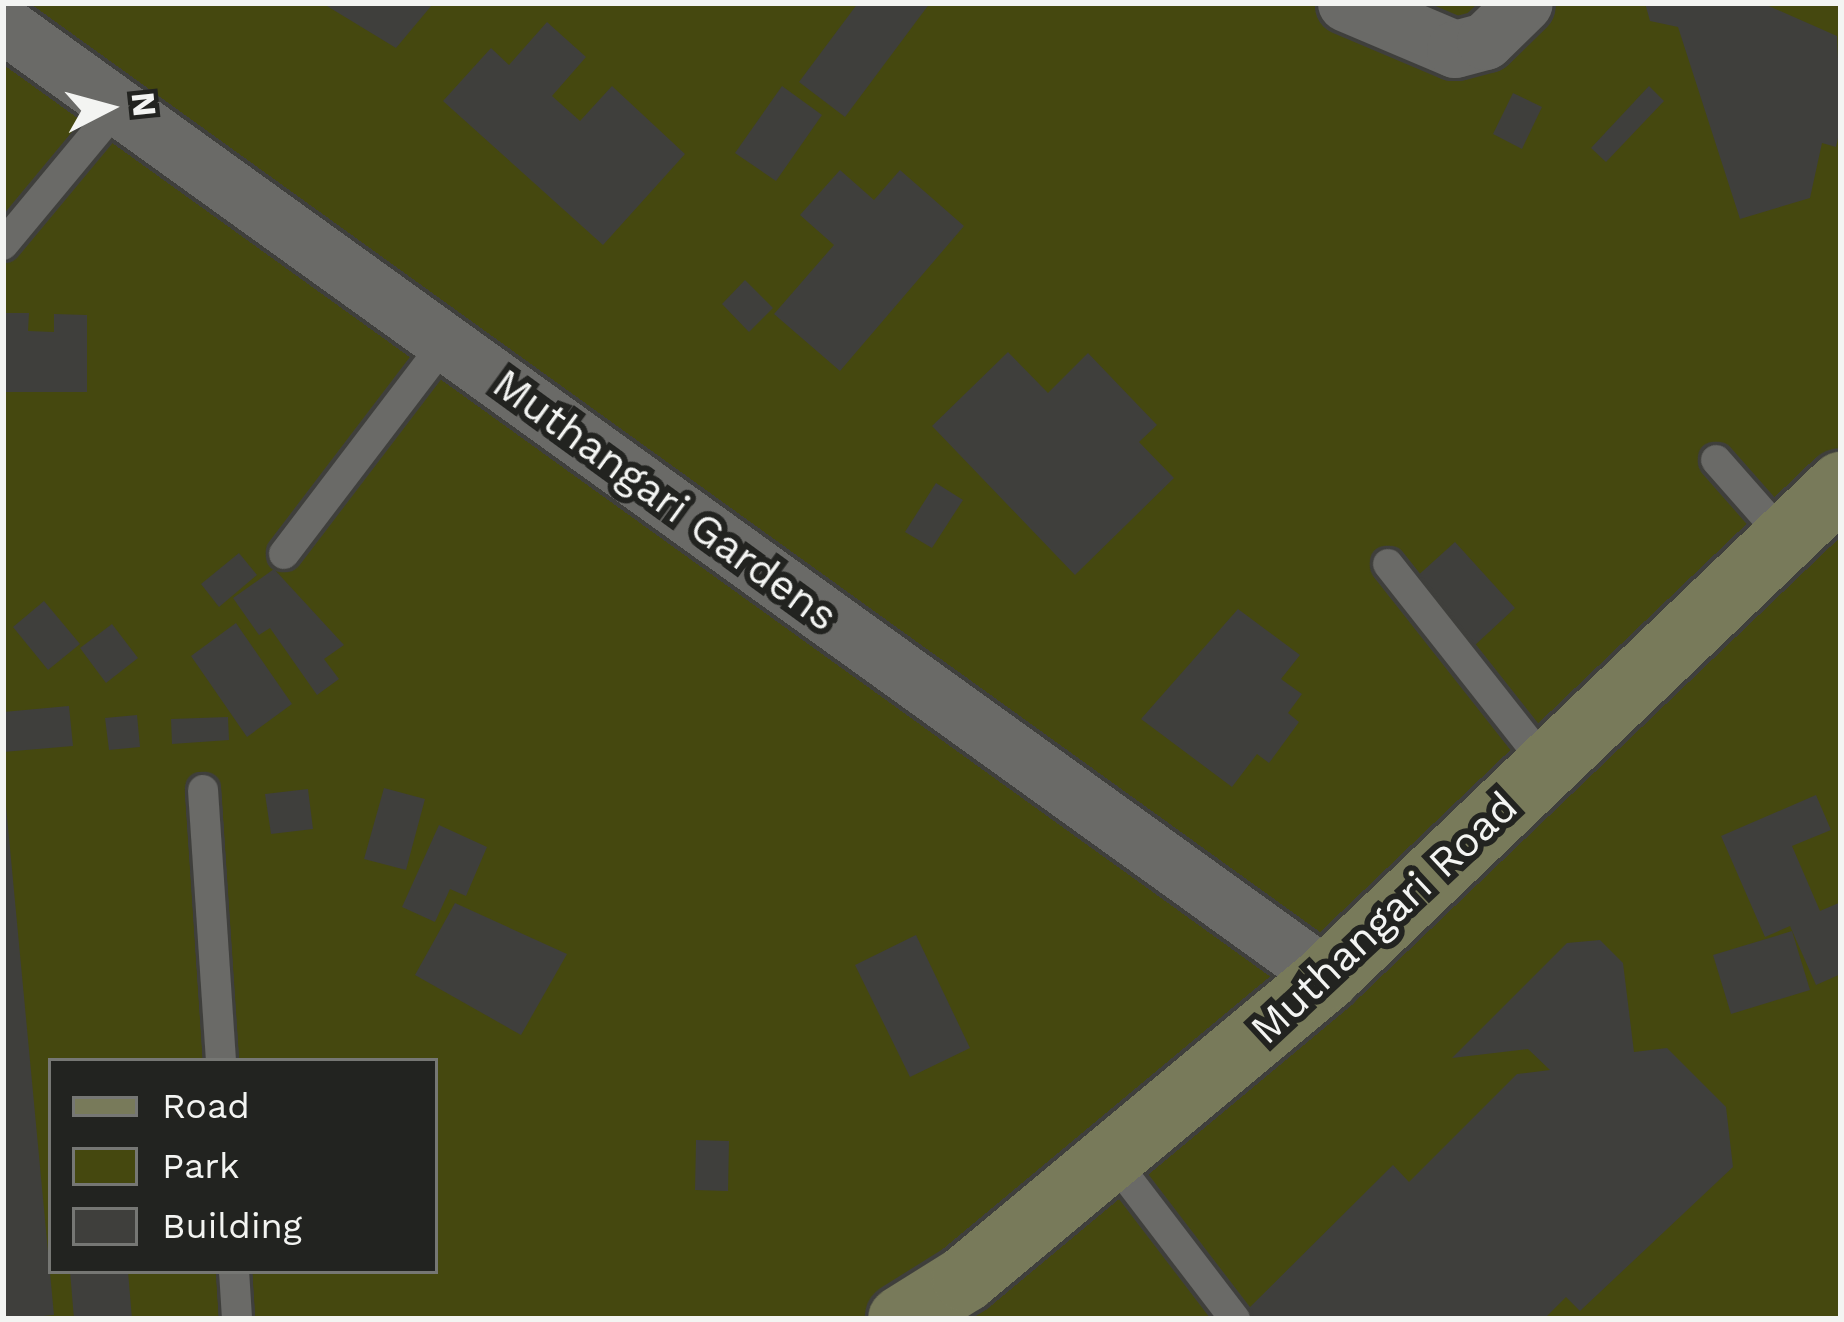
<!DOCTYPE html>
<style>
body{margin:0}
#map{position:relative;width:1844px;height:1322px;overflow:hidden;background:#222320;font-family:"Work Sans",sans-serif}
div>[style]{position:absolute}
.green>*{inset:0;background:#45480f}
.building>*{inset:0;background:#3f3f3c}
.roads{filter:drop-shadow(3px 0 #3f3f3c) drop-shadow(-3px 0 #3f3f3c) drop-shadow(0 3px #3f3f3c) drop-shadow(0 -3px #3f3f3c)}
.lane>*{height:30px;margin:-15px;padding:0 15px;transform-origin:15px;border-radius:15px;background:#6a6a67}
.street>*{height:57px;margin:-28.5px;padding:0 28.5px;transform-origin:28.5px;border-radius:28.5px;background:#6a6a67}
.secondary>*{height:66px;margin:-33px;padding:0 33px;transform-origin:33px;border-radius:33px;background:#787a5a}
span{translate:-50% -50%;white-space:nowrap;text-align:center;line-height:1.15;-webkit-text-stroke:12px #222320;paint-order:stroke}
.street-label{font-size:42px;color:#f3f4f2}
.frame{position:absolute;inset:0;border:6px solid #f3f4f2;pointer-events:none}
.legend{position:absolute;left:48px;top:1058px;width:390px;height:216px;box-sizing:border-box;background:#222320;border:3px solid #767774;margin:0;padding:15px 21px;list-style:none;font-size:36px;color:#f3f4f2}
.legend li{display:flex;align-items:center;gap:24px;height:60px}
.legend b{width:60px;border:3px solid #767774}
.north{position:absolute;left:48px;top:48px;width:120px;height:120px;-webkit-text-stroke:9px #222320;paint-order:stroke;rotate:84deg;font-size:33px;font-weight:700;line-height:48px;text-align:center;color:#f3f4f2}
.north::after{content:'';display:block;margin:auto;width:42px;height:54px;background:#f3f4f2;clip-path:polygon(50% 0,100% 100%,50% 72%,0 100%)}
</style>
<div id="map">
<div class="green">
<div style="clip-path:polygon(evenodd,3px 3px,1841px 3px,1841px 1319px,3px 1319px,3px 3px,51px 1061px,435px 1061px,435px 1271px,51px 1271px,51px 1061px)"></div>
</div>
<div class="building">
<div style="clip-path:polygon(322px 3px,430px 3px,432px 5px,396px 48px)"></div>
<div style="clip-path:polygon(858px 3px,930px 3px,845px 117px,799px 82px)"></div>
<div style="clip-path:polygon(1645px 3px,1762px 3px,1837px 36px,1841px 125px,1836px 147px,1822px 143px,1810px 198px,1740px 219px,1678px 27px,1650px 21px)"></div>
<div style="clip-path:polygon(547px 22px,586px 57px,552px 96px,580px 121px,612px 86px,685px 154px,603px 245px,443px 101px,491px 48px,509px 65px)"></div>
<div style="clip-path:polygon(782px 86px,822px 115px,776px 181px,735px 153px)"></div>
<div style="clip-path:polygon(1649px 86px,1664px 101px,1606px 162px,1591px 148px)"></div>
<div style="clip-path:polygon(1513px 93px,1542px 107px,1522px 149px,1493px 134px)"></div>
<div style="clip-path:polygon(840px 170px,874px 200px,900px 170px,964px 226px,840px 371px,774px 314px,834px 245px,800px 215px)"></div>
<div style="clip-path:polygon(745px 280px,773px 308px,749px 332px,722px 304px)"></div>
<div style="clip-path:polygon(3px 313px,29px 313px,28px 331px,54px 332px,54px 314px,87px 315px,87px 392px,3px 392px)"></div>
<div style="clip-path:polygon(1008px 352px,1048px 393px,1088px 353px,1157px 425px,1139px 442px,1174px 478px,1075px 575px,932px 426px)"></div>
<div style="clip-path:polygon(936px 483px,963px 500px,932px 548px,905px 532px)"></div>
<div style="clip-path:polygon(1455px 542px,1515px 608px,1474px 646px,1414px 579px)"></div>
<div style="clip-path:polygon(239px 553px,257px 575px,219px 607px,201px 584px)"></div>
<div style="clip-path:polygon(274px 569px,344px 645px,324px 659px,339px 679px,317px 695px,270px 628px,259px 635px,233px 598px)"></div>
<div style="clip-path:polygon(44px 601px,80px 644px,48px 670px,13px 627px)"></div>
<div style="clip-path:polygon(1238px 609px,1300px 655px,1281px 679px,1302px 694px,1288px 713px,1299px 722px,1269px 763px,1257px 754px,1232px 787px,1141px 719px)"></div>
<div style="clip-path:polygon(236px 623px,292px 704px,247px 737px,191px 656px)"></div>
<div style="clip-path:polygon(112px 624px,138px 658px,106px 683px,80px 648px)"></div>
<div style="clip-path:polygon(69px 706px,73px 746px,3px 752px,3px 712px)"></div>
<div style="clip-path:polygon(137px 715px,140px 747px,109px 750px,105px 718px)"></div>
<div style="clip-path:polygon(228px 717px,229px 740px,172px 744px,171px 719px)"></div>
<div style="clip-path:polygon(3px 774px,54px 1315px,12px 1319px,3px 1319px)"></div>
<div style="clip-path:polygon(384px 788px,425px 799px,406px 870px,364px 859px)"></div>
<div style="clip-path:polygon(308px 789px,313px 829px,271px 834px,265px 794px)"></div>
<div style="clip-path:polygon(1816px 795px,1831px 830px,1792px 846px,1820px 911px,1841px 902px,1841px 974px,1816px 985px,1790px 926px,1765px 937px,1721px 836px)"></div>
<div style="clip-path:polygon(439px 825px,487px 847px,466px 896px,450px 889px,435px 922px,402px 907px)"></div>
<div style="clip-path:polygon(455px 903px,567px 954px,521px 1035px,415px 975px)"></div>
<div style="clip-path:polygon(1792px 931px,1810px 990px,1731px 1014px,1713px 955px)"></div>
<div style="clip-path:polygon(916px 935px,970px 1048px,910px 1077px,855px 965px)"></div>
<div style="clip-path:polygon(1600px 940px,1623px 963px,1634px 1052px,1667px 1048px,1726px 1107px,1733px 1167px,1580px 1311px,1566px 1297px,1544px 1319px,1256px 1319px,1247px 1310px,1393px 1165px,1409px 1182px,1517px 1074px,1550px 1070px,1528px 1049px,1452px 1058px,1567px 943px)"></div>
<div style="clip-path:polygon(696px 1140px,729px 1141px,728px 1191px,695px 1190px)"></div>
<div style="clip-path:polygon(70px 1271px,128px 1271px,132px 1319px,74px 1319px)"></div>
</div>
<div class="roads">
<div class="lane">
<div style="left:3px;top:245px;width:185px;rotate:-50.3deg"></div>
<div style="left:1716px;top:460px;width:103px;rotate:48.6deg"></div>
<div style="left:284px;top:554px;width:268px;rotate:-52.7deg"></div>
<div style="left:1388px;top:564px;width:256px;rotate:51.7deg"></div>
<div style="left:203px;top:790px;width:272px;rotate:86.2deg"></div>
<div style="left:1111px;top:1157px;width:204px;rotate:52.6deg"></div>
<div style="left:234px;top:1271px;width:48px;rotate:86.4deg"></div>
</div>
<div class="street">
<div style="left:1346px;top:3px;width:118px;rotate:22.9deg"></div>
<div style="left:1455px;top:49px;width:31px;rotate:-15deg"></div>
<div style="left:1485px;top:41px;width:54px;rotate:-44.3deg"></div>
<div style="left:3px;top:24px;width:1631px;rotate:35.75deg"></div>
</div>
<div class="secondary">
<div style="left:901px;top:1319px;width:75px;rotate:-32deg"></div>
<div style="left:965px;top:1279px;width:471px;rotate:-39.8deg"></div>
<div style="left:1327px;top:977px;width:712px;rotate:-43.75deg"></div>
</div>
</div>
<div class="street-label">
<span style="left:665px;top:500px;rotate:36deg">Muthangari Gardens</span>
<span style="left:1384px;top:918px;rotate:-43deg">Muthangari Road</span>
</div>
<div class="frame"></div>
<ul class="legend">
<li><b style="height:15px;background:#787a5a"></b>Road</li>
<li><b style="height:33px;background:#45480f"></b>Park</li>
<li><b style="height:33px;background:#3f3f3c"></b>Building</li>
</ul>
<div class="north">N</div>
</div>
